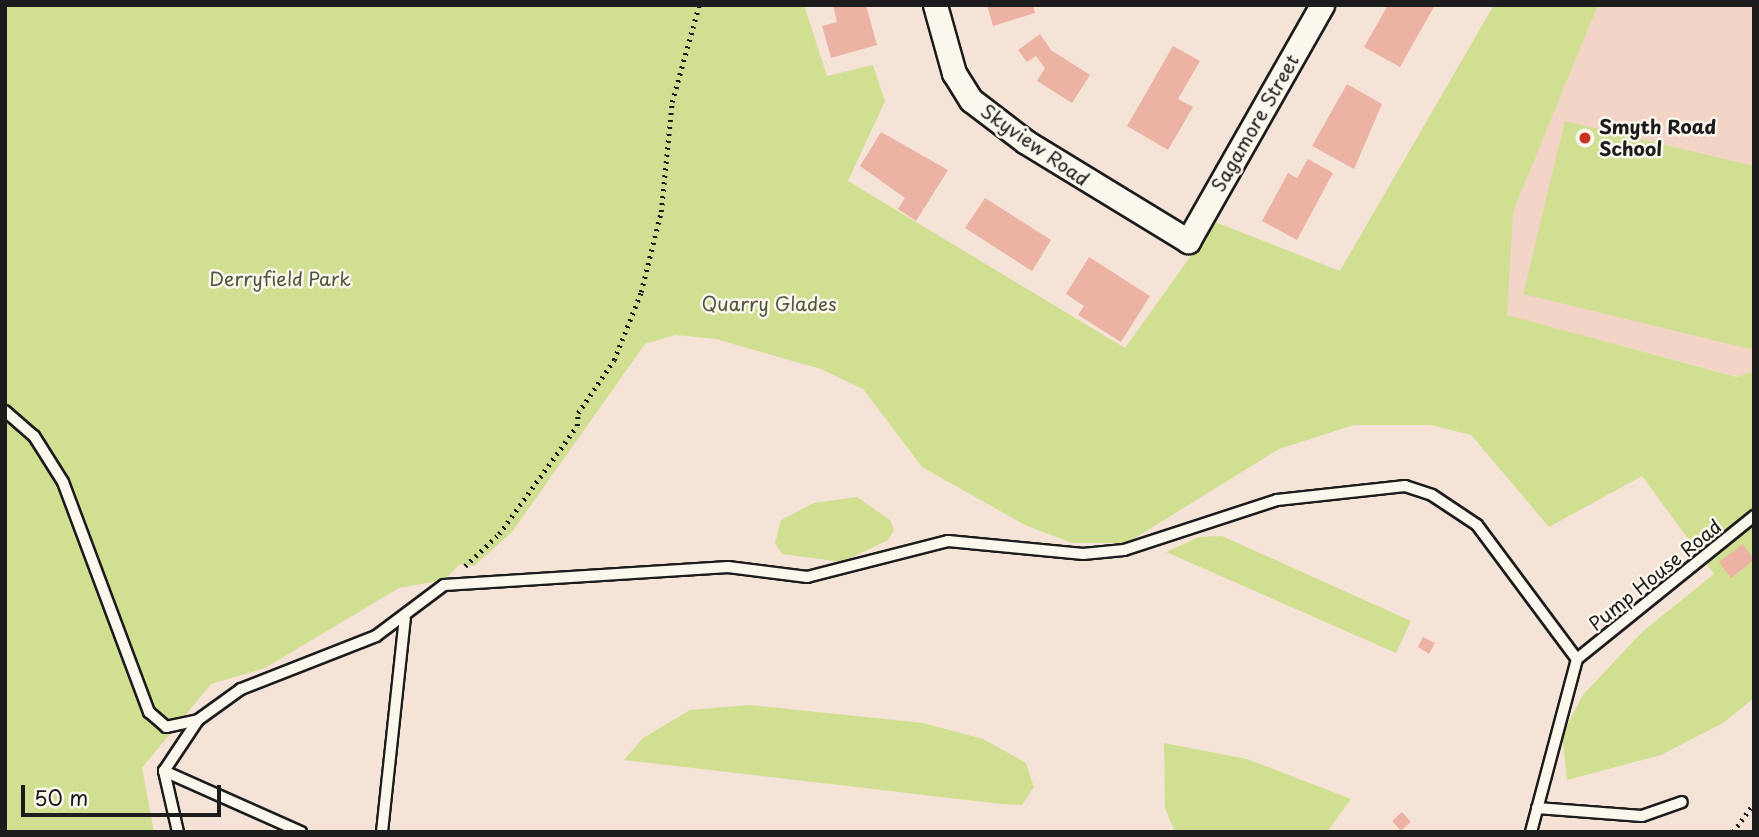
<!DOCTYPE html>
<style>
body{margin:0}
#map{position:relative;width:1759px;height:837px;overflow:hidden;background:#f6e3d7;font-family:"Playpen Sans",sans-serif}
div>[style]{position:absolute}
.built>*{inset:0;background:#f3d5c8}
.green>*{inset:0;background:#d1df93}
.building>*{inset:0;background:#ecb3a5}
.path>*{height:4.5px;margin-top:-2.25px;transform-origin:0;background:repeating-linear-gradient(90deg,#1c1c1c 0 2px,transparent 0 7px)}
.roads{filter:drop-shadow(2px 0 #1c1c1c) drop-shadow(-2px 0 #1c1c1c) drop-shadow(0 2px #1c1c1c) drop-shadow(0 -2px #1c1c1c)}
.service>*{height:10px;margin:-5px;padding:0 5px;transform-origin:5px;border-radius:5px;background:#fbf7ec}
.minor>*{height:23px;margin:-11.5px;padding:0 11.5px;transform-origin:11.5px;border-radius:11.5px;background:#fbf7ec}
.dots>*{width:19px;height:19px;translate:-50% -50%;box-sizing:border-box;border:4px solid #fbf7ec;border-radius:50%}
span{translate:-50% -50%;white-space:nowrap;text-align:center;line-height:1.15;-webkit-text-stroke:5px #fbf7ec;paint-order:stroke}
.street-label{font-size:19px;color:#1c1c1c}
.poi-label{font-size:19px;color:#1c1c1c;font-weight:700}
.left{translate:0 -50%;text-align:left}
.park-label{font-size:19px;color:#525640}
.frame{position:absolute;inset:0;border:7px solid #1c1c1c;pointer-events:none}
.scale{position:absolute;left:21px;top:785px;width:200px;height:32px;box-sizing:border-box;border:4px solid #1c1c1c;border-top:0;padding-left:9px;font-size:21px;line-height:24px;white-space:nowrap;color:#1c1c1c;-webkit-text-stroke:5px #fbf7ec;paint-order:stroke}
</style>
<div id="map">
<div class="built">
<div style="clip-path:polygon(1494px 5px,1754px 5px,1754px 381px,1340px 271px)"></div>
</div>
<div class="green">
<div style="clip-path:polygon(5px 5px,804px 5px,827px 76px,873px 65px,885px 101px,848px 181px,1125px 348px,1215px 222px,1340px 271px,1494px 5px,1598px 5px,1513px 212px,1507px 315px,1737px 377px,1754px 371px,1754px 698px,1723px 723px,1661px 755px,1567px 780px,1562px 735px,1583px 695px,1642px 632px,1714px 574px,1642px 476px,1549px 527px,1471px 435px,1431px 425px,1354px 425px,1279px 449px,1127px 543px,1072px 543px,1025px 525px,922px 467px,863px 389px,821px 369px,716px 339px,675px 335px,645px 344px,512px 532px,474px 566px,460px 564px,444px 580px,399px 588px,265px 668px,211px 684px,142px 768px,154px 832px,5px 832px)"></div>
<div style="clip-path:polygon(1565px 121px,1754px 166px,1754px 350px,1523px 294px)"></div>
<div style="clip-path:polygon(857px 497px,890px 520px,894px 530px,888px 540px,842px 562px,782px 554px,775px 543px,781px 520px,814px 503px)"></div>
<div style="clip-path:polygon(1222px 536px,1411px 621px,1396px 653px,1166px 552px,1199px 537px)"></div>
<div style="clip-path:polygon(749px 705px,923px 723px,983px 739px,1026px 763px,1034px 787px,1022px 805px,1001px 804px,624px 760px,643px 738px,690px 710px)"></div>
<div style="clip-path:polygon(1164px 743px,1247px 759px,1351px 799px,1327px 832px,1175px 832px,1165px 808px)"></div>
</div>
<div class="building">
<div style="clip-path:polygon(833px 5px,866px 5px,877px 45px,831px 58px,822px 26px,837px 22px)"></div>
<div style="clip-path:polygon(987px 5px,1033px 5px,1035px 13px,993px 26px)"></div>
<div style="clip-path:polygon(1388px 5px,1435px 5px,1400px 67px,1364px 47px)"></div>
<div style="clip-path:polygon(1040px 34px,1051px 50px,1090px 75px,1072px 103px,1037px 81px,1045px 68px,1036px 56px,1027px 62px,1018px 50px)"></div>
<div style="clip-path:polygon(1173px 46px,1200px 61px,1178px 99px,1193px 107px,1168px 150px,1127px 126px)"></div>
<div style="clip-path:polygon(1347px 84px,1382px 104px,1354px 169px,1312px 146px)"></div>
<div style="clip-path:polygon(881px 132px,948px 170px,916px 221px,898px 209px,905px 198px,860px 166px)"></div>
<div style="clip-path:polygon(1308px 159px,1333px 173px,1297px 240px,1262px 221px,1288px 173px,1297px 178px)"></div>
<div style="clip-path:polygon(985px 198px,1051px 240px,1032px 271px,965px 228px)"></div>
<div style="clip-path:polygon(1089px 257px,1150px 296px,1121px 342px,1078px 315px,1084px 306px,1066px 294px)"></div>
<div style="clip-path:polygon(1743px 544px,1754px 560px,1731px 578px,1719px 562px)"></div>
<div style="clip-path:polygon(1423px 637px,1435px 643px,1429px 654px,1418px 647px)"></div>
<div style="clip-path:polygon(1402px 812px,1411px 822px,1401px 831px,1392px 821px)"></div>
</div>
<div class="path">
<div style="left:465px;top:566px;width:47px;rotate:-43.3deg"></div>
<div style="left:499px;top:534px;width:133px;rotate:-54.2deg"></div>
<div style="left:577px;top:426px;width:13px;rotate:-86deg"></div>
<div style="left:578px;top:413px;width:64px;rotate:-55.8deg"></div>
<div style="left:614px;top:360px;width:73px;rotate:-68.3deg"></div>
<div style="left:641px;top:292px;width:82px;rotate:-76deg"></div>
<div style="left:661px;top:212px;width:111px;rotate:-84.3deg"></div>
<div style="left:672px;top:102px;width:101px;rotate:-74.4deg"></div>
<div style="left:1733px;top:832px;width:36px;rotate:-54deg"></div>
</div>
<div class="roads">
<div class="service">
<div style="left:5px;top:411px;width:38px;rotate:41deg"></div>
<div style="left:34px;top:436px;width:54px;rotate:57.8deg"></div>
<div style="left:63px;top:482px;width:246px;rotate:69.5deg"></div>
<div style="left:149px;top:712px;width:23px;rotate:41deg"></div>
<div style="left:166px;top:727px;width:33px;rotate:-12deg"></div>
<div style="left:198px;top:720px;width:53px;rotate:-35.8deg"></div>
<div style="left:241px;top:689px;width:145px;rotate:-21.4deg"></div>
<div style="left:376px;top:636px;width:85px;rotate:-36.9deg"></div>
<div style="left:444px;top:585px;width:285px;rotate:-3.6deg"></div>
<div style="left:728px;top:567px;width:80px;rotate:7.2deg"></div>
<div style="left:807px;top:577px;width:146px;rotate:-14.3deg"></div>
<div style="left:948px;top:541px;width:136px;rotate:5.5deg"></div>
<div style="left:1083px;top:554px;width:41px;rotate:-5.6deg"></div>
<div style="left:1124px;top:550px;width:161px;rotate:-18.1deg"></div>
<div style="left:1277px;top:500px;width:129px;rotate:-6.2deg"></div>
<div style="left:1405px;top:486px;width:28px;rotate:18deg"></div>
<div style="left:1432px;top:495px;width:54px;rotate:33.7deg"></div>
<div style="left:1477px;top:525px;width:167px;rotate:53.3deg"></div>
<div style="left:1577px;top:659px;width:179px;rotate:104.9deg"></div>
<div style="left:1577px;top:659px;width:228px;rotate:-38.9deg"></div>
<div style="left:164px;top:771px;width:150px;rotate:24deg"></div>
<div style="left:1537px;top:808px;width:105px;rotate:4.4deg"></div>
<div style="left:1642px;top:816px;width:42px;rotate:-19.3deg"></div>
<div style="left:178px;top:832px;width:63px;rotate:-102.9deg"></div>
<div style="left:164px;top:771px;width:61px;rotate:-56.3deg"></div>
<div style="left:382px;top:832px;width:215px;rotate:-83.9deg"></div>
</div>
<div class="minor">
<div style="left:935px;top:5px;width:71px;rotate:74.4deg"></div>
<div style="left:954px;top:73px;width:32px;rotate:58deg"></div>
<div style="left:971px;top:100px;width:69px;rotate:37.4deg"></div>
<div style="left:1026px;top:142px;width:190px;rotate:31.4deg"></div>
<div style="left:1188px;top:241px;width:271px;rotate:-60.4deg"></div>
</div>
</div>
<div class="dots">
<div style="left:1585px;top:138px;background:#c8321e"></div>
</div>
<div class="street-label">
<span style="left:1255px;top:123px;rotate:-60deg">Sagamore Street</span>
<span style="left:1035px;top:145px;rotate:35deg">Skyview Road</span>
<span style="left:1655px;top:575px;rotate:-39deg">Pump House Road</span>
</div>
<div class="poi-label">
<span class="left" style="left:1599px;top:138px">Smyth Road<br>School</span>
</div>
<div class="park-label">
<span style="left:280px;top:279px">Derryfield Park</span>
<span style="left:769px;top:304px">Quarry Glades</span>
</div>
<div class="frame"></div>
<div class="scale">50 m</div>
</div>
